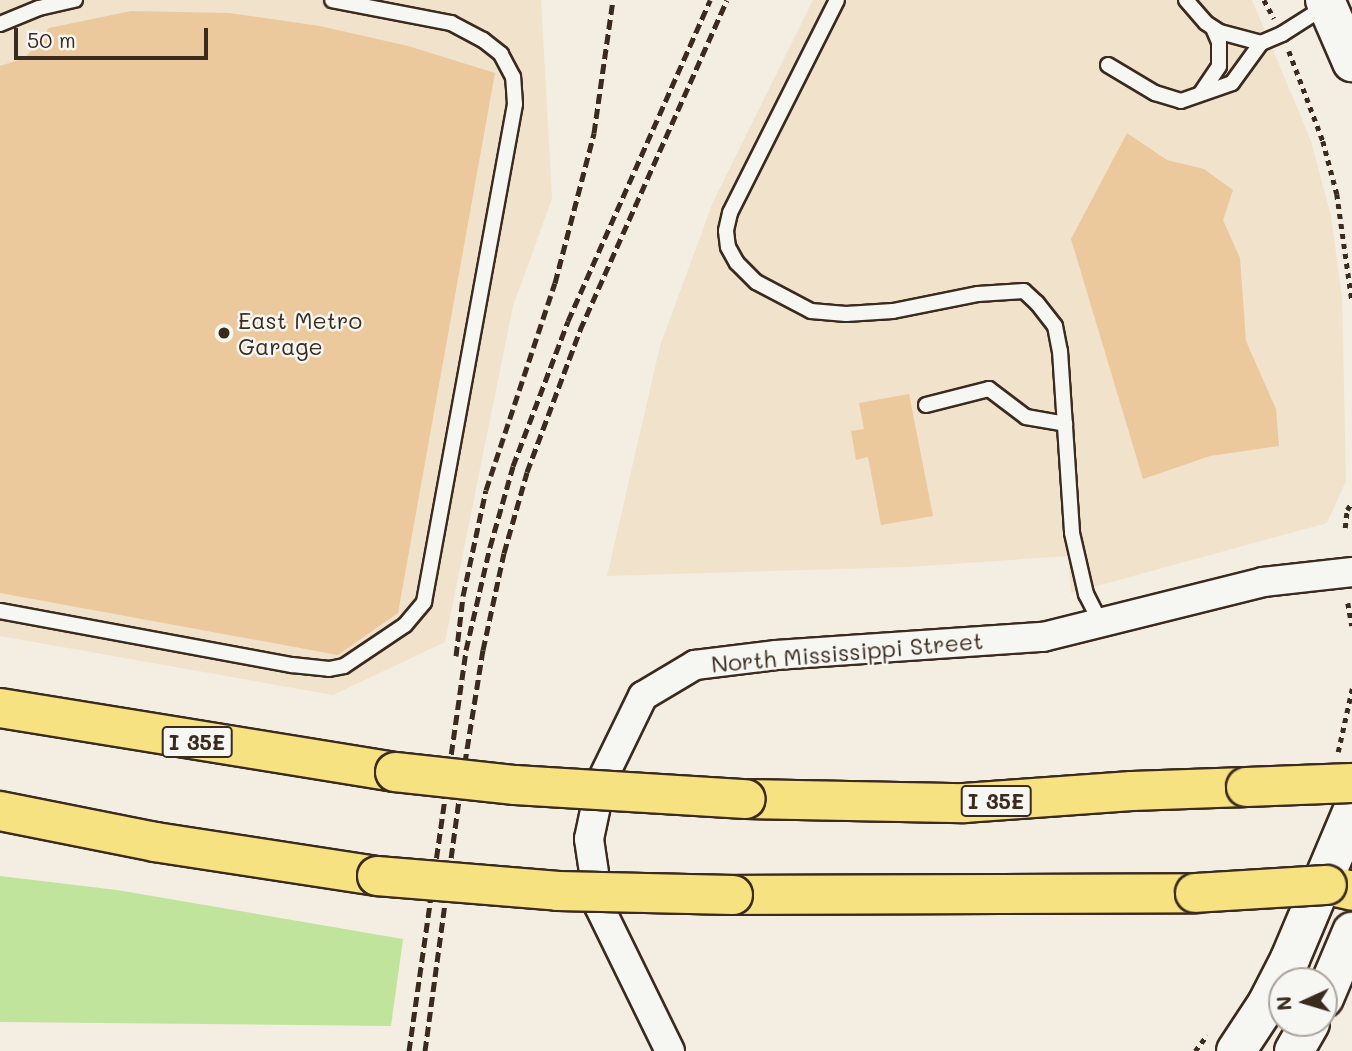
<!DOCTYPE html>
<style>
body{margin:0}
#map{position:relative;width:1352px;height:1051px;overflow:hidden;background:#f4ede1;font-family:Mali,sans-serif}
div>[style]{position:absolute}
.built>*{inset:0;background:#f1e2cc}
.green>*{inset:0;background:#c1e49d}
.building>*{inset:0;background:#ebc99c}
.path>*{height:4.5px;margin-top:-2.25px;transform-origin:0;background:repeating-linear-gradient(90deg,#3b2a1e 0 5px,transparent 0 10px)}
.roads{filter:drop-shadow(2px 0 #3b2a1e) drop-shadow(-2px 0 #3b2a1e) drop-shadow(0 2px #3b2a1e) drop-shadow(0 -2px #3b2a1e)}
.lane>*{height:14px;margin:-7px;padding:0 7px;transform-origin:7px;border-radius:7px;background:#f6f6f2}
.street>*{height:28px;margin:-14px;padding:0 14px;transform-origin:14px;border-radius:14px;background:#f6f6f2}
.secondary>*{height:38px;margin:-19px;padding:0 19px;transform-origin:19px;border-radius:19px;background:#f6f6f2}
.highway>*{height:38px;margin:-19px;padding:0 19px;transform-origin:19px;border-radius:19px;background:#f7e281}
.rail>*{height:5px;margin-top:-2.5px;transform-origin:0;background:repeating-linear-gradient(90deg,#3b2a1e 0 10px,transparent 0 15px)}
.bridges{filter:drop-shadow(2px 0 #3b2a1e) drop-shadow(-2px 0 #3b2a1e) drop-shadow(0 2px #3b2a1e) drop-shadow(0 -2px #3b2a1e)}
.highway-bridge>*{height:38px;margin:-19px;padding:0 19px;transform-origin:19px;border-radius:19px;background:#f7e281}
.dots>*{width:19px;height:19px;translate:-50% -50%;box-sizing:border-box;border:4px solid #f6f6f2;border-radius:50%}
span{translate:-50% -50%;white-space:nowrap;text-align:center;line-height:1.15;-webkit-text-stroke:5px #f6f6f2;paint-order:stroke}
.shield-label span{padding:2px 5px;background:#f6f6f2;border:2px solid;border-radius:5px;-webkit-text-stroke-width:0}
.shield-label{font-size:21px;color:#3b2a1e;font-weight:700}
.poi-label{font-size:23px;color:#3b2a1e}
.left{translate:0 -50%;text-align:left}
.street-label{font-size:23px;color:#3b2a1e}
.north{position:absolute;left:1268px;top:967px;width:70px;height:70px;box-sizing:border-box;background:#f6f6f2;border:2px solid #aba49d;border-radius:50%;rotate:266deg;font-size:19px;font-weight:700;line-height:28px;text-align:center;color:#3b2a1e}
.north::after{content:'';display:block;margin:auto;width:24px;height:32px;background:#3b2a1e;clip-path:polygon(50% 0,100% 100%,50% 72%,0 100%)}
.scale{position:absolute;left:14px;top:28px;width:194px;height:32px;box-sizing:border-box;border:4px solid #3b2a1e;border-top:0;padding-left:9px;font-size:21px;line-height:24px;white-space:nowrap;color:#3b2a1e;-webkit-text-stroke:5px #f6f6f2;paint-order:stroke}
</style>
<div id="map">
<div class="built">
<div style="clip-path:polygon(0 0,541px 0,552px 199px,513px 306px,445px 642px,333px 695px,0 636px)"></div>
<div style="clip-path:polygon(813px 0,1252px 0,1311px 141px,1331px 216px,1342px 297px,1346px 481px,1327px 523px,1071px 593px,1068px 556px,908px 567px,607px 576px,660px 346px,713px 202px)"></div>
</div>
<div class="green">
<div style="clip-path:polygon(0 876px,117px 890px,403px 939px,391px 1026px,0 1022px)"></div>
</div>
<div class="building">
<div style="clip-path:polygon(131px 11px,229px 13px,320px 26px,408px 46px,495px 73px,398px 613px,338px 655px,0 593px,0 66px,25px 58px,49px 28px)"></div>
<div style="clip-path:polygon(1127px 133px,1167px 160px,1204px 169px,1233px 190px,1223px 220px,1240px 258px,1246px 341px,1276px 409px,1279px 446px,1210px 456px,1143px 479px,1071px 239px)"></div>
<div style="clip-path:polygon(909px 394px,933px 516px,881px 525px,868px 457px,856px 460px,851px 431px,864px 429px,859px 403px)"></div>
</div>
<div class="path">
<div style="left:1264px;top:0;width:21px;rotate:61deg"></div>
<div style="left:1289px;top:51px;width:96px;rotate:69.3deg"></div>
<div style="left:1323px;top:141px;width:55px;rotate:75.2deg"></div>
<div style="left:1337px;top:194px;width:108px;rotate:82deg"></div>
<div style="left:1345px;top:528px;width:18px;rotate:-84deg"></div>
<div style="left:1347px;top:510px;width:9px;rotate:-58deg"></div>
<div style="left:1348px;top:603px;width:23px;rotate:80deg"></div>
<div style="left:1338px;top:752px;width:65px;rotate:-77.5deg"></div>
<div style="left:1195px;top:1051px;width:20px;rotate:-53deg"></div>
</div>
<div class="roads">
<div class="lane">
<div style="left:837px;top:0;width:238px;rotate:116.7deg"></div>
<div style="left:730px;top:213px;width:18px;rotate:103deg"></div>
<div style="left:726px;top:231px;width:16px;rotate:83deg"></div>
<div style="left:728px;top:247px;width:18px;rotate:61deg"></div>
<div style="left:737px;top:263px;width:27px;rotate:45deg"></div>
<div style="left:756px;top:282px;width:62px;rotate:27.8deg"></div>
<div style="left:811px;top:311px;width:35px;rotate:5deg"></div>
<div style="left:846px;top:314px;width:47px;rotate:-3.7deg"></div>
<div style="left:893px;top:311px;width:87px;rotate:-11.3deg"></div>
<div style="left:978px;top:294px;width:46px;rotate:-3.7deg"></div>
<div style="left:1024px;top:291px;width:18px;rotate:43deg"></div>
<div style="left:1037px;top:303px;width:29px;rotate:52deg"></div>
<div style="left:1055px;top:326px;width:25px;rotate:79deg"></div>
<div style="left:1060px;top:351px;width:182px;rotate:86.2deg"></div>
<div style="left:1072px;top:533px;width:63px;rotate:77.1deg"></div>
<div style="left:1086px;top:594px;width:31px;rotate:63deg"></div>
<div style="left:1186px;top:0;width:30px;rotate:49deg"></div>
<div style="left:1206px;top:23px;width:17px;rotate:33deg"></div>
<div style="left:1220px;top:32px;width:42px;rotate:15deg"></div>
<div style="left:0;top:24px;width:42px;rotate:-22.3deg"></div>
<div style="left:39px;top:8px;width:37px;rotate:-13deg"></div>
<div style="left:1108px;top:65px;width:55px;rotate:30.8deg"></div>
<div style="left:1155px;top:93px;width:27px;rotate:17deg"></div>
<div style="left:1181px;top:101px;width:54px;rotate:-19.4deg"></div>
<div style="left:1232px;top:83px;width:49px;rotate:-54.1deg"></div>
<div style="left:1261px;top:43px;width:23px;rotate:-23deg"></div>
<div style="left:1282px;top:34px;width:52px;rotate:-32.5deg"></div>
<div style="left:1201px;top:93px;width:32px;rotate:-56deg"></div>
<div style="left:1219px;top:66px;width:24px;rotate:-90deg"></div>
<div style="left:1219px;top:42px;width:15px;rotate:-113deg"></div>
<div style="left:926px;top:405px;width:65px;rotate:-14.3deg"></div>
<div style="left:989px;top:389px;width:46px;rotate:37.1deg"></div>
<div style="left:1026px;top:417px;width:40px;rotate:10deg"></div>
<div style="left:0;top:611px;width:297px;rotate:10.5deg"></div>
<div style="left:292px;top:665px;width:37px;rotate:6deg"></div>
<div style="left:329px;top:669px;width:15px;rotate:-11deg"></div>
<div style="left:344px;top:666px;width:73px;rotate:-33.9deg"></div>
<div style="left:405px;top:625px;width:30px;rotate:-50deg"></div>
<div style="left:424px;top:602px;width:506px;rotate:-79.64deg"></div>
<div style="left:515px;top:104px;width:27px;rotate:-94deg"></div>
<div style="left:513px;top:77px;width:26px;rotate:-118deg"></div>
<div style="left:501px;top:54px;width:23px;rotate:-142deg"></div>
<div style="left:483px;top:40px;width:36px;rotate:-152deg"></div>
<div style="left:451px;top:23px;width:121px;rotate:-169.1deg"></div>
</div>
<div class="street">
<div style="left:670px;top:1051px;width:161px;rotate:-116.1deg"></div>
<div style="left:599px;top:906px;width:68px;rotate:-98.5deg"></div>
<div style="left:589px;top:839px;width:58px;rotate:-78.1deg"></div>
<div style="left:601px;top:782px;width:96px;rotate:-64deg"></div>
<div style="left:643px;top:696px;width:61px;rotate:-30.8deg"></div>
<div style="left:695px;top:665px;width:82px;rotate:-7deg"></div>
<div style="left:776px;top:655px;width:268px;rotate:-3.9deg"></div>
<div style="left:1043px;top:637px;width:227px;rotate:-14deg"></div>
<div style="left:1263px;top:582px;width:90px;rotate:-6.4deg"></div>
</div>
<div class="secondary">
<div style="left:1325px;top:0;width:68px;rotate:66.5deg"></div>
<div style="left:1324px;top:998px;width:72px;rotate:-67deg"></div>
<div style="left:1236px;top:1051px;width:56px;rotate:-56.6deg"></div>
<div style="left:1267px;top:1004px;width:51px;rotate:-62.9deg"></div>
<div style="left:1290px;top:959px;width:160px;rotate:-67.1deg"></div>
<div style="left:1294px;top:1051px;width:32px;rotate:-60deg"></div>
</div>
<div class="highway">
<div style="left:0;top:708px;width:400px;rotate:9.2deg"></div>
<div style="left:746px;top:799px;width:218px;rotate:1.1deg"></div>
<div style="left:964px;top:803px;width:168px;rotate:-4.1deg"></div>
<div style="left:1132px;top:791px;width:114px;rotate:-2deg"></div>
<div style="left:0;top:811px;width:158px;rotate:11.3deg"></div>
<div style="left:155px;top:842px;width:225px;rotate:8.7deg"></div>
<div style="left:1327px;top:885px;width:26px;rotate:13deg"></div>
<div style="left:733px;top:895px;width:462px;rotate:-0.2deg"></div>
</div>
</div>
<div class="rail">
<div style="left:456px;top:656px;width:60px;rotate:-83.3deg"></div>
<div style="left:463px;top:596px;width:108px;rotate:-77.8deg"></div>
<div style="left:486px;top:490px;width:218px;rotate:-71.6deg"></div>
<div style="left:555px;top:283px;width:155px;rotate:-75.4deg"></div>
<div style="left:594px;top:133px;width:134px;rotate:-81.9deg"></div>
<div style="left:409px;top:1051px;width:405px;rotate:-81.9deg"></div>
<div style="left:466px;top:650px;width:106px;rotate:-76.9deg"></div>
<div style="left:490px;top:547px;width:84px;rotate:-74.1deg"></div>
<div style="left:513px;top:466px;width:155px;rotate:-69.2deg"></div>
<div style="left:568px;top:321px;width:351px;rotate:-66.1deg"></div>
<div style="left:425px;top:1051px;width:260px;rotate:-82.3deg"></div>
<div style="left:460px;top:793px;width:145px;rotate:-80.9deg"></div>
<div style="left:483px;top:650px;width:99px;rotate:-77.8deg"></div>
<div style="left:504px;top:553px;width:84px;rotate:-74.1deg"></div>
<div style="left:527px;top:472px;width:152px;rotate:-69.5deg"></div>
<div style="left:580px;top:330px;width:361px;rotate:-66deg"></div>
</div>
<div class="bridges">
<div class="highway-bridge">
<div style="left:395px;top:772px;width:121px;rotate:6.2deg"></div>
<div style="left:515px;top:785px;width:231px;rotate:3.5deg"></div>
<div style="left:1246px;top:787px;width:106px;rotate:-2.2deg"></div>
<div style="left:377px;top:876px;width:182px;rotate:4.7deg"></div>
<div style="left:558px;top:891px;width:175px;rotate:1.3deg"></div>
<div style="left:1195px;top:893px;width:132px;rotate:-3.5deg"></div>
</div>
</div>
<div class="dots">
<div style="left:224px;top:333px;background:#3b2a1e"></div>
</div>
<div class="shield-label">
<span style="left:197px;top:742px">I 35E</span>
<span style="left:996px;top:801px">I 35E</span>
</div>
<div class="poi-label">
<span class="left" style="left:238px;top:333px">East Metro<br>Garage</span>
</div>
<div class="street-label">
<span style="left:847px;top:652px;rotate:-5deg">North Mississippi Street</span>
</div>
<div class="north">N</div>
<div class="scale">50 m</div>
</div>
